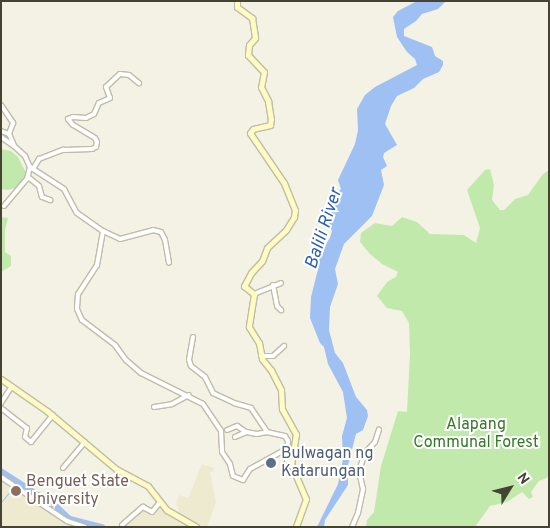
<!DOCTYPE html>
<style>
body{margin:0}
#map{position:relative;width:550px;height:528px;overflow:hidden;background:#f3f2e5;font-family:Overpass,sans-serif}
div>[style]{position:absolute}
.education>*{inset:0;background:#edeacf}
.green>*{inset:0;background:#c2e9ac}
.water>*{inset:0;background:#9fc0f2}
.stream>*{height:1px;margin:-0.5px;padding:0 0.5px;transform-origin:0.5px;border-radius:0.5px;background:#9fc0f2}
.river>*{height:5.5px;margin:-2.75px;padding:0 2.75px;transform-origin:2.75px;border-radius:2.75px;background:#9fc0f2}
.roads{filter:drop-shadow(1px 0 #bfbca8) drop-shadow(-1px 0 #bfbca8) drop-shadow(0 1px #bfbca8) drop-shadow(0 -1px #bfbca8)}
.street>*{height:4px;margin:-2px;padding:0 2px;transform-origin:2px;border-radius:2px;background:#fff}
.secondary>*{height:5px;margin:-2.5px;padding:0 2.5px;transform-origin:2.5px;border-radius:2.5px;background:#fffcc3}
.dots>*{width:14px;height:14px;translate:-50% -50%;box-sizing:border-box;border:2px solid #fff;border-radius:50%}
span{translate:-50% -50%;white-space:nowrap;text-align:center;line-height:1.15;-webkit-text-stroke:4px #fff;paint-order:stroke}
.park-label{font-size:16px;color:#357926}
.service-label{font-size:16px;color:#4e5e75}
.left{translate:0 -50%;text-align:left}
.education-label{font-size:16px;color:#785e54}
.water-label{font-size:18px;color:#2a5fb5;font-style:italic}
.frame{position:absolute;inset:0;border:2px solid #464335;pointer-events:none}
.north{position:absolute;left:485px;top:463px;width:50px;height:50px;-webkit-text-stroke:4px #fff;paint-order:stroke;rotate:54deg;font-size:14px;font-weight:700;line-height:20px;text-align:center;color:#464335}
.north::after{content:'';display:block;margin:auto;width:18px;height:22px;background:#464335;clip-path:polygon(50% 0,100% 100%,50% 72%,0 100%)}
</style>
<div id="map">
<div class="education">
<div style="clip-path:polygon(202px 464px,214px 468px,213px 472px,210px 472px,216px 502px,207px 527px,181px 517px,176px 502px,180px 495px,188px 498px)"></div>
<div style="clip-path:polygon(1px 473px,70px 517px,108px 527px,1px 527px)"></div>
<div style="clip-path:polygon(161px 506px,193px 527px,123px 527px,143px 508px,155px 513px)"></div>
</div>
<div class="green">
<div style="clip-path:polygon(1px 149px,11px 151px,18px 157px,26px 173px,18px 187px,8px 190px,1px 189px)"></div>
<div style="clip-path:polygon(490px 169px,494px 185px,492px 200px,500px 210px,504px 210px,515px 199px,528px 195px,543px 174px,549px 170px,549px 477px,539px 481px,531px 492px,533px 497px,529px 499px,522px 492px,507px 502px,490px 506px,475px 527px,366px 527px,367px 520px,374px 512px,381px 466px,398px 411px,407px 412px,410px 354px,409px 323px,402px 311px,387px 308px,377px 296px,387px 282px,396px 277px,398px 272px,382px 264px,370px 254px,360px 242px,361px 233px,375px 223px,392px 226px,402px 217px,417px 222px,430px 234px,464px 235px,476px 243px,480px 228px,467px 190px,485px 170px)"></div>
<div style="clip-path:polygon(1px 217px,8px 218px,5px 230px,5px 252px,11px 256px,11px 266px,1px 272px)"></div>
</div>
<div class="water">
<div style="clip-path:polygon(417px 1px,446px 1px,438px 9px,422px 14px,416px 21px,404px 29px,404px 36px,432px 47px,435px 56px,443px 61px,443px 65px,439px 72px,423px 79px,414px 88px,397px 96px,391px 106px,385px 124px,397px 145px,384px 153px,383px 157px,387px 166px,381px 170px,384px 185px,372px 216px,344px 244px,335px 269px,338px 284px,330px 307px,329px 330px,335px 353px,343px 363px,356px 397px,367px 410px,368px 416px,363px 430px,356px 434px,348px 465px,348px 485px,325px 520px,324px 527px,317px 527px,338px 484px,343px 459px,342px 436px,347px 418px,343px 392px,328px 364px,324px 347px,320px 343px,310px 318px,311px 297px,319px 265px,317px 257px,330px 238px,332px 231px,324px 218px,331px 209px,332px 199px,341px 189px,338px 180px,355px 144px,358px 130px,357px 109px,365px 95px,375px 87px,417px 65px,415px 59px,407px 52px,397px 37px,393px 17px,398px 11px)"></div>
</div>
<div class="stream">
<div style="left:16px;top:484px;width:3px;rotate:-45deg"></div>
<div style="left:1px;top:502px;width:17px;rotate:-50deg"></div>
</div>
<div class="river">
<div style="left:1px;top:471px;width:67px;rotate:32.7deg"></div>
<div style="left:57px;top:507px;width:18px;rotate:43deg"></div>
<div style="left:70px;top:519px;width:33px;rotate:14deg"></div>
</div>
<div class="roads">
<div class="street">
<div style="left:1px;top:105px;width:22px;rotate:56deg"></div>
<div style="left:13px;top:123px;width:12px;rotate:110deg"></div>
<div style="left:1px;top:131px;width:9px;rotate:21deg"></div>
<div style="left:9px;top:134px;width:12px;rotate:66deg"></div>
<div style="left:1px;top:137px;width:16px;rotate:35deg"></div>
<div style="left:14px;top:146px;width:15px;rotate:42deg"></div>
<div style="left:25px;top:156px;width:12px;rotate:66deg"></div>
<div style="left:30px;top:167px;width:40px;rotate:32.9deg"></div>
<div style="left:64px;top:189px;width:27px;rotate:62deg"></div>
<div style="left:77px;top:213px;width:32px;rotate:35deg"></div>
<div style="left:103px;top:231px;width:19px;rotate:25deg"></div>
<div style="left:120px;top:239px;width:34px;rotate:-15deg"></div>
<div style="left:153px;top:230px;width:8px;rotate:14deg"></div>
<div style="left:161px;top:232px;width:9px;rotate:63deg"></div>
<div style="left:165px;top:240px;width:23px;rotate:80deg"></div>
<div style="left:33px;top:169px;width:12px;rotate:-59deg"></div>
<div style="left:39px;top:159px;width:26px;rotate:-21deg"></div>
<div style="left:63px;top:150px;width:29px;rotate:-2deg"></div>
<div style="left:92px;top:149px;width:4px;rotate:-27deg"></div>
<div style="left:96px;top:147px;width:5px;rotate:-79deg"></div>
<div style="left:97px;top:142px;width:4px;rotate:-117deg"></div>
<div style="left:95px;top:138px;width:26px;rotate:-149deg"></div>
<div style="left:73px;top:125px;width:8px;rotate:-130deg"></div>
<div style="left:68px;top:119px;width:5px;rotate:-22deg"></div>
<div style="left:73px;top:117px;width:13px;rotate:4deg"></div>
<div style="left:86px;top:118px;width:9px;rotate:-27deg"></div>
<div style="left:94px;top:114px;width:12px;rotate:-66deg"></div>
<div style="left:99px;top:103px;width:12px;rotate:-24deg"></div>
<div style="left:110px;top:98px;width:12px;rotate:-110deg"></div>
<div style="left:106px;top:87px;width:19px;rotate:-43deg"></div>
<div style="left:120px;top:74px;width:9px;rotate:6deg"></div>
<div style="left:129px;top:75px;width:13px;rotate:39deg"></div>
<div style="left:28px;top:177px;width:14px;rotate:39deg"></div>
<div style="left:39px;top:186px;width:11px;rotate:75deg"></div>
<div style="left:42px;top:197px;width:9px;rotate:21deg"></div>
<div style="left:4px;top:206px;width:35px;rotate:-50deg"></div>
<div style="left:27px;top:179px;width:12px;rotate:-76deg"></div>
<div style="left:103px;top:231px;width:35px;rotate:100deg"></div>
<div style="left:97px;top:265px;width:35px;rotate:123deg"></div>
<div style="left:78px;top:294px;width:15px;rotate:94deg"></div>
<div style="left:77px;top:309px;width:12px;rotate:66deg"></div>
<div style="left:82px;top:320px;width:41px;rotate:37.1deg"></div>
<div style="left:115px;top:345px;width:19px;rotate:54deg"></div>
<div style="left:126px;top:360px;width:20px;rotate:41deg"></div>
<div style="left:141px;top:373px;width:69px;rotate:26.6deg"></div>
<div style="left:203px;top:404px;width:32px;rotate:56deg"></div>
<div style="left:221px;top:431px;width:21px;rotate:87deg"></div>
<div style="left:222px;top:452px;width:14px;rotate:56deg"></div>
<div style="left:230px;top:464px;width:12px;rotate:76deg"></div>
<div style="left:233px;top:476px;width:11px;rotate:22deg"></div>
<div style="left:243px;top:480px;width:13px;rotate:-58deg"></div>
<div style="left:250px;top:469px;width:43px;rotate:-28.9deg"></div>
<div style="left:273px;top:285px;width:21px;rotate:79deg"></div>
<div style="left:277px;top:306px;width:6px;rotate:45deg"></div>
<div style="left:254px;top:294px;width:29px;rotate:-22deg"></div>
<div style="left:193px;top:337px;width:23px;rotate:100deg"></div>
<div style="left:189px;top:360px;width:6px;rotate:72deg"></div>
<div style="left:191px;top:366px;width:18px;rotate:38deg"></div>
<div style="left:205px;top:377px;width:18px;rotate:63deg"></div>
<div style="left:213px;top:393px;width:23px;rotate:25deg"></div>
<div style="left:234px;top:403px;width:18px;rotate:16deg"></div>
<div style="left:251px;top:408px;width:29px;rotate:56deg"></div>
<div style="left:267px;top:432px;width:18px;rotate:13deg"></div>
<div style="left:285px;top:436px;width:6px;rotate:59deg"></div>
<div style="left:288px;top:441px;width:19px;rotate:93deg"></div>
<div style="left:287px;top:460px;width:6px;rotate:45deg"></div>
<div style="left:261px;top:356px;width:12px"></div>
<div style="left:273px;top:356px;width:15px;rotate:-42deg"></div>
<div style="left:1px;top:403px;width:20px;rotate:-57deg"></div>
<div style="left:154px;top:407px;width:18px;rotate:-9deg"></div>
<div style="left:172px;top:404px;width:19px;rotate:-28deg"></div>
<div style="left:1px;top:408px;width:33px;rotate:38deg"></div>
<div style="left:27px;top:428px;width:9px;rotate:103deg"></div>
<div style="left:25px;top:437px;width:8px;rotate:40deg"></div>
<div style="left:31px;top:442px;width:35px;rotate:-51deg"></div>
<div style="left:227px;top:430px;width:11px;rotate:-22deg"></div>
<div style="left:237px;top:426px;width:11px;rotate:34deg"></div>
<div style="left:235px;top:437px;width:12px;rotate:-24deg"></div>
<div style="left:246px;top:432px;width:11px;rotate:10deg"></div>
<div style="left:257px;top:434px;width:10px;rotate:-11deg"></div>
<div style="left:63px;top:468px;width:34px;rotate:-50deg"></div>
<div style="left:1px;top:477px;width:79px;rotate:33.7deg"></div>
<div style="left:67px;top:521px;width:19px;rotate:18deg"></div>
<div style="left:122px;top:525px;width:28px;rotate:-41deg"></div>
<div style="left:143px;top:507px;width:10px;rotate:29deg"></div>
<div style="left:152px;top:512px;width:13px;rotate:-51deg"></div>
<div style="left:352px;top:527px;width:15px;rotate:-67deg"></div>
<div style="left:358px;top:513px;width:25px;rotate:-78deg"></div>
<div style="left:363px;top:489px;width:18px;rotate:-103deg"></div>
<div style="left:359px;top:471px;width:19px;rotate:-72deg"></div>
<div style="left:365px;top:453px;width:15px;rotate:-48deg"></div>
<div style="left:375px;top:442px;width:13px;rotate:-72deg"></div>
</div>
<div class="secondary">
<div style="left:237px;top:1px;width:6px;rotate:90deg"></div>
<div style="left:237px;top:7px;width:19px;rotate:36deg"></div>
<div style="left:252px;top:18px;width:20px;rotate:81deg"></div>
<div style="left:255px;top:38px;width:9px;rotate:131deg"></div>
<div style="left:249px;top:45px;width:10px;rotate:96deg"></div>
<div style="left:248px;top:55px;width:23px;rotate:47deg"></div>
<div style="left:264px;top:72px;width:15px;rotate:101deg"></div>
<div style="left:261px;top:87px;width:16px;rotate:63deg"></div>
<div style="left:268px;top:101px;width:18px;rotate:81deg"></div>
<div style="left:271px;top:119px;width:6px;rotate:99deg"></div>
<div style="left:270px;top:125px;width:17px;rotate:167deg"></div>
<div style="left:253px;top:129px;width:5px;rotate:127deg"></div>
<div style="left:250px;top:133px;width:60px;rotate:55.8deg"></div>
<div style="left:284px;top:183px;width:29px;rotate:68deg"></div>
<div style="left:295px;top:210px;width:7px;rotate:98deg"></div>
<div style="left:294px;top:217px;width:15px;rotate:122deg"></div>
<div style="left:286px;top:230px;width:26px;rotate:137deg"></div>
<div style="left:267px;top:248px;width:14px;rotate:111deg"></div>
<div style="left:262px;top:261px;width:16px;rotate:133deg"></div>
<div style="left:251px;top:273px;width:15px;rotate:118deg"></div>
<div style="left:244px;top:286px;width:13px;rotate:39deg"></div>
<div style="left:254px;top:294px;width:33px;rotate:99deg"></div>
<div style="left:249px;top:327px;width:19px;rotate:58deg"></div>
<div style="left:259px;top:343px;width:16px;rotate:79deg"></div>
<div style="left:262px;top:359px;width:14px;rotate:51deg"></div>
<div style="left:271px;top:370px;width:22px;rotate:63deg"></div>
<div style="left:281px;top:390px;width:19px;rotate:87deg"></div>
<div style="left:282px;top:409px;width:29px;rotate:61deg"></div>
<div style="left:296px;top:434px;width:30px;rotate:99deg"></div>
<div style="left:291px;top:464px;width:38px;rotate:67deg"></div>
<div style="left:306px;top:499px;width:30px;rotate:110deg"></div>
<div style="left:1px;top:379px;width:56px;rotate:34.8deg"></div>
<div style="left:47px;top:411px;width:90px;rotate:40deg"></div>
<div style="left:116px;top:469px;width:36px;rotate:28deg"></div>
<div style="left:148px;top:486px;width:31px;rotate:52deg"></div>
<div style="left:167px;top:510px;width:34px;rotate:30deg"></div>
</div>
</div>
<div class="dots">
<div style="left:271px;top:463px;background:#5c6f8a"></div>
<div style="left:16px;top:491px;background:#8d6e63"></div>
</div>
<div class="park-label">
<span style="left:476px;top:434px">Alapang<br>Communal Forest</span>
</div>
<div class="service-label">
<span class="left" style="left:281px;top:463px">Bulwagan ng<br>Katarungan</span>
</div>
<div class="education-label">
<span class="left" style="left:26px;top:491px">Benguet State<br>University</span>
</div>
<div class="water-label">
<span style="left:325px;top:229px;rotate:-72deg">Balili River</span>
</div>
<div class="frame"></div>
<div class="north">N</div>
</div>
